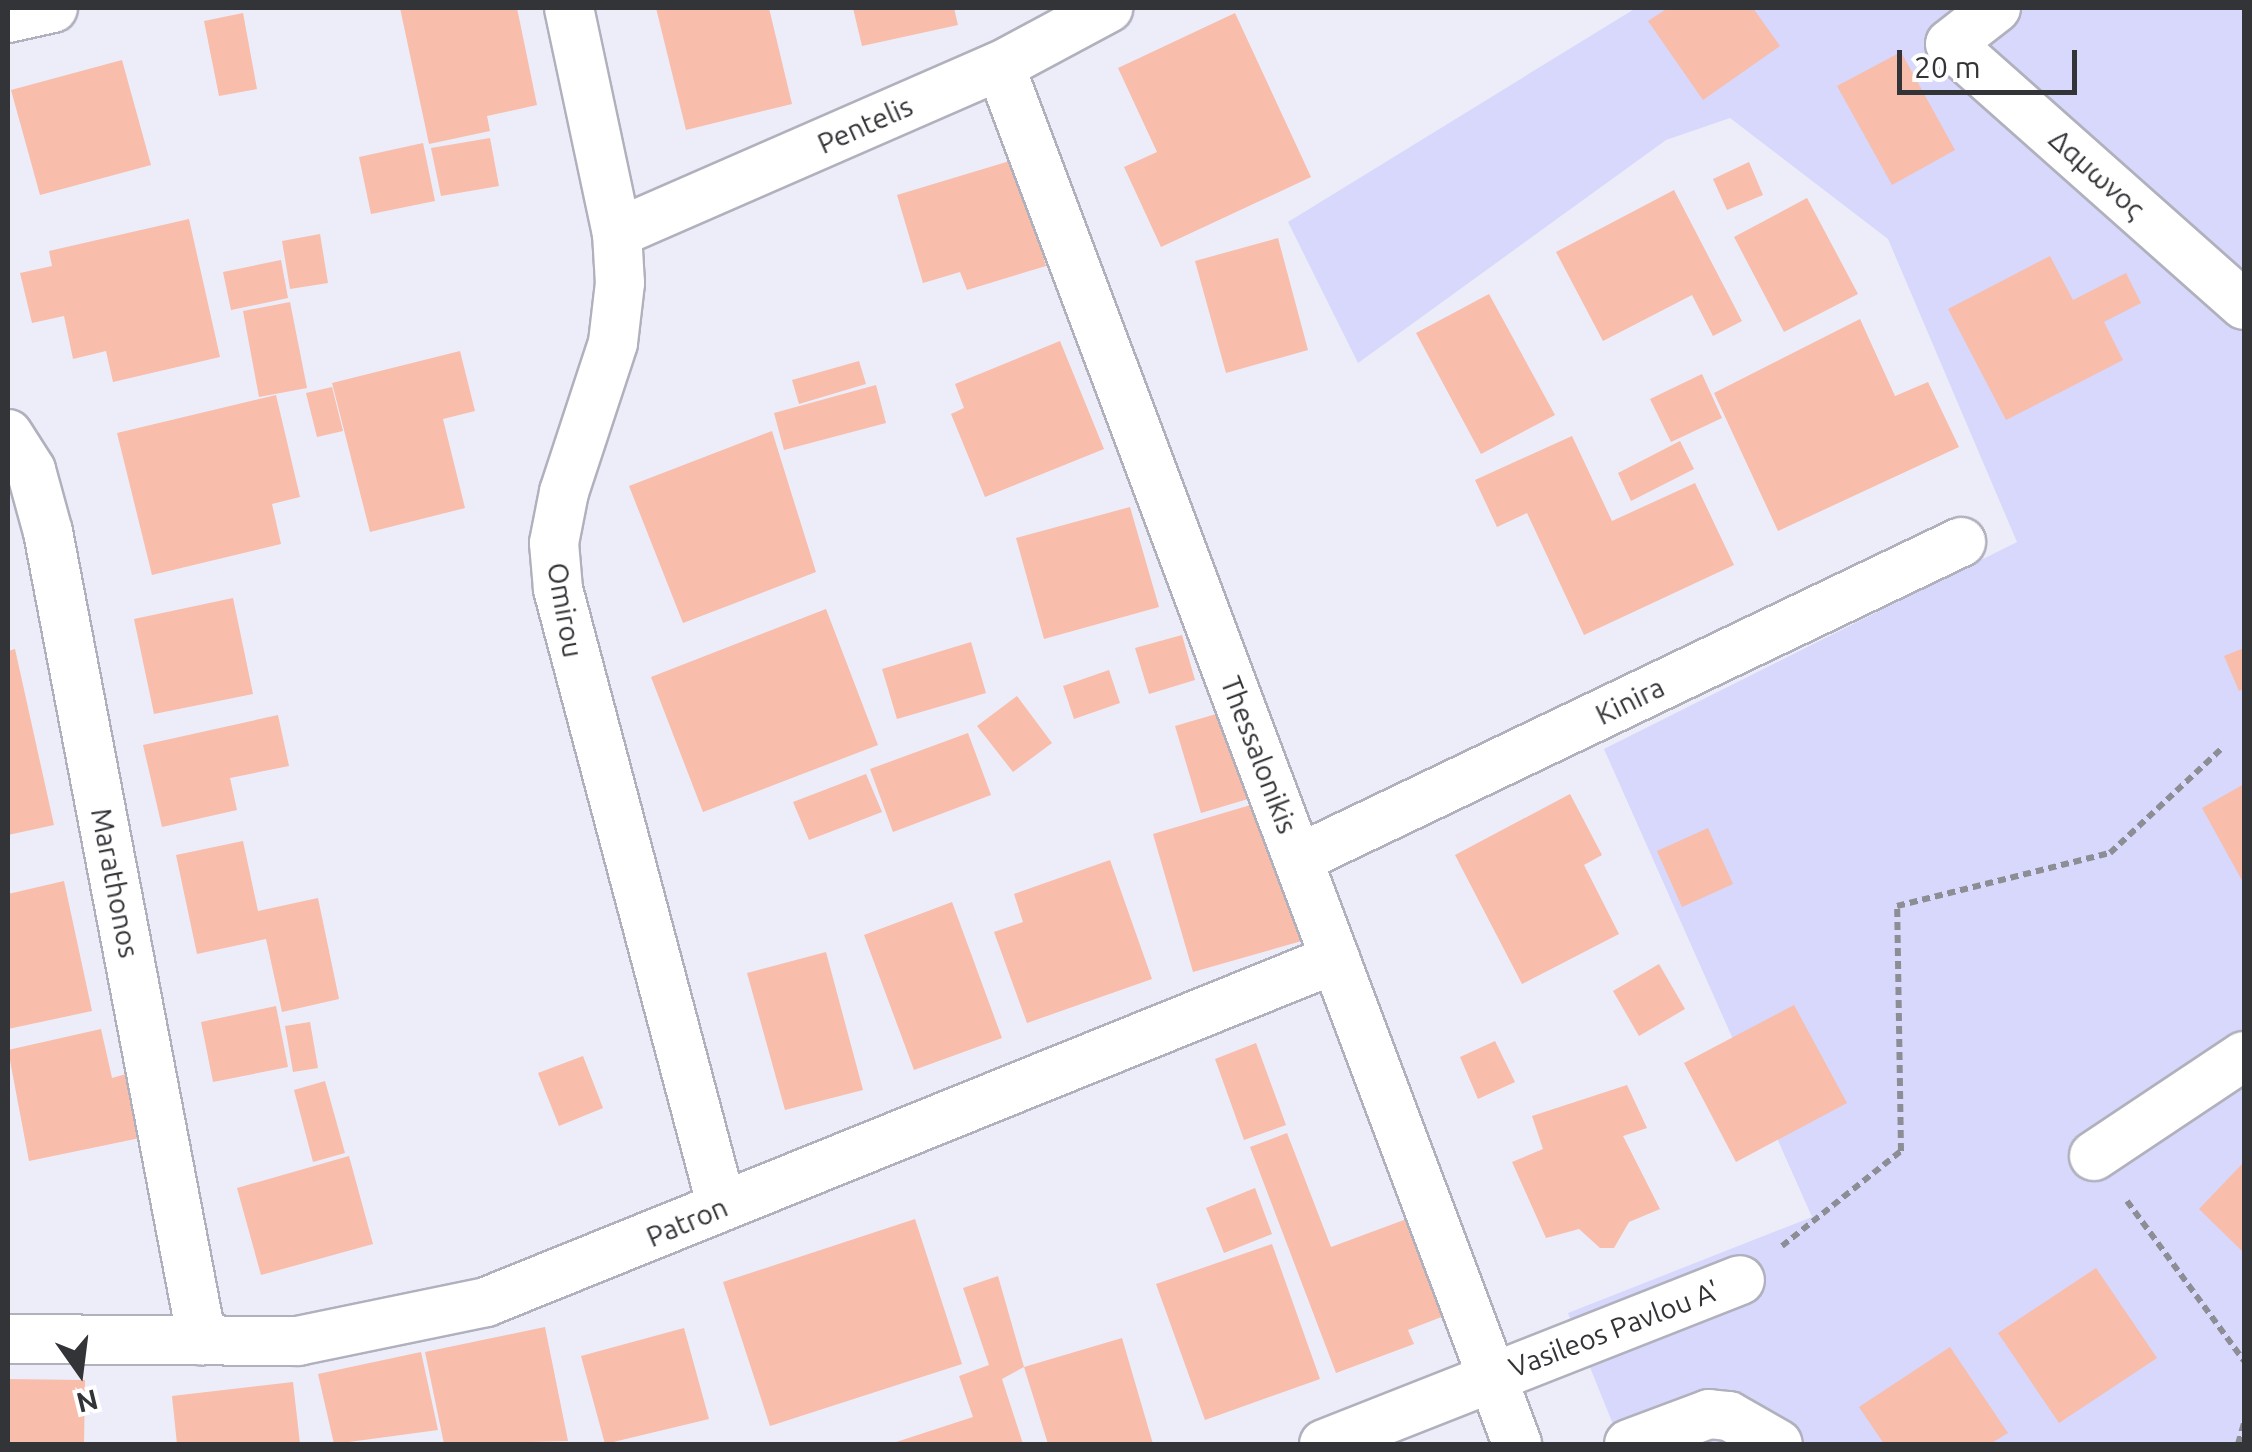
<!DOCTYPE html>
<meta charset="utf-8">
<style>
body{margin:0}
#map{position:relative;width:2252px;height:1452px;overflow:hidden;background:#ecedf9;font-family:Ubuntu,sans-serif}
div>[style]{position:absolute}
.green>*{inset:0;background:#d7d8fb}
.building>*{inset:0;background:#f8bdab}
.path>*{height:6px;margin-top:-3px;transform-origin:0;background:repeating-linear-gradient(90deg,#8d8e95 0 8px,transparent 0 13px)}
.roads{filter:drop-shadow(2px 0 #b0b1bd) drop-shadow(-2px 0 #b0b1bd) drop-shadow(0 2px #b0b1bd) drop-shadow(0 -2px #b0b1bd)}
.street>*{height:48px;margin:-24px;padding:0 24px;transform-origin:24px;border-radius:24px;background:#fff}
span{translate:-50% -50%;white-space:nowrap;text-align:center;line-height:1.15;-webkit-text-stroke:8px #fff;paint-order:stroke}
.street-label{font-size:28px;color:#333438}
.frame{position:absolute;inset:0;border:10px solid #333438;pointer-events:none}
.north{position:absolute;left:30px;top:1322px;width:100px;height:100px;-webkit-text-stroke:8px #fff;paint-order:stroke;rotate:166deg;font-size:28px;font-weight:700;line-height:40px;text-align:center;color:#333438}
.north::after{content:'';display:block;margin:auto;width:35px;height:45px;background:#333438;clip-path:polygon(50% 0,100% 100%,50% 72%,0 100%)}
.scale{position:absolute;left:1897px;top:50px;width:180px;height:45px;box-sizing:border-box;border:5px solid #333438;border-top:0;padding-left:12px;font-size:30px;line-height:35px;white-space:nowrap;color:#333438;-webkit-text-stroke:8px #fff;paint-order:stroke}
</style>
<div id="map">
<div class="green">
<div style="clip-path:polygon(1636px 8px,2244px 8px,2244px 1444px,1621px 1444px,1568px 1313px,1812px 1217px,1604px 749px,2017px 542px,1888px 239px,1730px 118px,1666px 140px,1358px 363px,1288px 222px)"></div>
</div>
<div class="building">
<div style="clip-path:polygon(400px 8px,517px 8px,537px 105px,487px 116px,490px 131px,429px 144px)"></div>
<div style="clip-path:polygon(656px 8px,769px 8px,792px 104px,686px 130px)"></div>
<div style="clip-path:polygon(853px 8px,954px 8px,958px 25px,862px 46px)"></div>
<div style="clip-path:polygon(1668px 8px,1753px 8px,1780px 46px,1703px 100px,1648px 21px)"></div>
<div style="clip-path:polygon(243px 13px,257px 89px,219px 96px,204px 21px)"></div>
<div style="clip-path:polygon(1235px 13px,1311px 177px,1161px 247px,1124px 167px,1157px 152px,1118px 68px)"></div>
<div style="clip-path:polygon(1901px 52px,1955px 150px,1892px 185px,1837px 86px)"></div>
<div style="clip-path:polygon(122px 60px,151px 165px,40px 195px,11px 90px)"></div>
<div style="clip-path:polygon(490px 138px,499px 186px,441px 196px,431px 148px)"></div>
<div style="clip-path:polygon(423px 143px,435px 201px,371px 214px,359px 157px)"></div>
<div style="clip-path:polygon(1013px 160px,1046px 266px,967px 290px,960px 272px,923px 283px,897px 195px)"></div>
<div style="clip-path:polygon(1749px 162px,1763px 195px,1727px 210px,1713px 179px)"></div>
<div style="clip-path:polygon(1674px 190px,1742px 321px,1713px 336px,1692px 295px,1603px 341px,1556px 252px)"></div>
<div style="clip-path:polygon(1807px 198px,1858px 294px,1784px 332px,1734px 237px)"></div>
<div style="clip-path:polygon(189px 219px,220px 357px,113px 382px,106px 351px,73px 359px,64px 316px,32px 323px,20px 273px,52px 266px,49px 251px)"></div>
<div style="clip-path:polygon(320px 234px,328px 283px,290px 289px,282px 241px)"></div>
<div style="clip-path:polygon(1278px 238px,1308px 350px,1226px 373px,1195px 261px)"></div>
<div style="clip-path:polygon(2050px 256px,2073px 300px,2126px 273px,2141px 303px,2104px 322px,2123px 360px,2006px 420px,1948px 309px)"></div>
<div style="clip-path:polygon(281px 260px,288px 298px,231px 310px,223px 272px)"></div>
<div style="clip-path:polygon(1489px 294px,1555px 415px,1481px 454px,1416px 333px)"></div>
<div style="clip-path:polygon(290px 302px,307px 388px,259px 397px,243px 311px)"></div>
<div style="clip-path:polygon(1860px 319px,1895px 396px,1928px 382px,1959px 447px,1778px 531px,1714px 393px)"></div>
<div style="clip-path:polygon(1060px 341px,1104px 449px,985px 497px,951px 414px,964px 408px,955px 384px)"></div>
<div style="clip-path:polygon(460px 351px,475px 411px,443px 419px,465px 508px,370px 532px,332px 383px)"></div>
<div style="clip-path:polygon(859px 361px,866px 384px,799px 404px,792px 380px)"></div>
<div style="clip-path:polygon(1702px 374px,1722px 418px,1671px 442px,1650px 399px)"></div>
<div style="clip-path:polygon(876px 385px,886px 423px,784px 450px,774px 413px)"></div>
<div style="clip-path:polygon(332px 387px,343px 431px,317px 437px,306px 393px)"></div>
<div style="clip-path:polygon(276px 395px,300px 497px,272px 504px,281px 544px,152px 575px,117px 433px)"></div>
<div style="clip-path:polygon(772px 431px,816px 572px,683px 623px,629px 486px)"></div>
<div style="clip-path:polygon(1572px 436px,1612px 521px,1695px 483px,1734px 565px,1584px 635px,1527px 513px,1497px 527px,1475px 480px)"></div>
<div style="clip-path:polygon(1680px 441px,1694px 469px,1631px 501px,1618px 473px)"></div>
<div style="clip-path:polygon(1130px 507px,1159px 607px,1044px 639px,1016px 538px)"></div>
<div style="clip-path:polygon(233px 598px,253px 694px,154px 714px,134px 619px)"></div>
<div style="clip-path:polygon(826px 609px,878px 745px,703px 812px,651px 677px)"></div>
<div style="clip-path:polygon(1182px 635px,1195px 680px,1149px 694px,1135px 648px)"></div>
<div style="clip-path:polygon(971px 642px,986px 693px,897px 719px,882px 669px)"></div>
<div style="clip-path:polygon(2244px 648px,2244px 689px,2239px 691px,2224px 656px)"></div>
<div style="clip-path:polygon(15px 649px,54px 825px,8px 835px,8px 651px)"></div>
<div style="clip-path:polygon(1109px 670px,1120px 703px,1074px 719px,1063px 686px)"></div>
<div style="clip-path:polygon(1017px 696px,1052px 743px,1013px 772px,977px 726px)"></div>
<div style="clip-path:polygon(1223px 712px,1248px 799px,1201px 813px,1175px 726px)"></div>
<div style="clip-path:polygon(278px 715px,289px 766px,230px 778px,237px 810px,162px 827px,143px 745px)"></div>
<div style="clip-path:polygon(968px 733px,991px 795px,893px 832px,870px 769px)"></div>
<div style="clip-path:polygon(866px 774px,882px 812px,809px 840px,793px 802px)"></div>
<div style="clip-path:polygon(2244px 784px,2244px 884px,2202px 808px)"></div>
<div style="clip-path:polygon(1570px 794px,1602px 855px,1584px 865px,1619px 934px,1522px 984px,1455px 855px)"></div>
<div style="clip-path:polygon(1264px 801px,1305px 940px,1193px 972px,1153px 834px)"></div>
<div style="clip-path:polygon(1708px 828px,1733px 884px,1682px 907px,1657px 851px)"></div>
<div style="clip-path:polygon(243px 841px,258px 911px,318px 898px,339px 999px,282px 1012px,266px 939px,197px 954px,176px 855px)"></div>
<div style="clip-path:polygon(1110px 860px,1152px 979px,1027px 1023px,994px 932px,1023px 922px,1014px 894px)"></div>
<div style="clip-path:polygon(64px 881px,92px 1011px,8px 1029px,8px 894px)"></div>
<div style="clip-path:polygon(952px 902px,1002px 1038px,914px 1070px,864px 935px)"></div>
<div style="clip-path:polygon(826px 952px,863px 1090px,785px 1110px,747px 973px)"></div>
<div style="clip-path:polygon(1659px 964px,1685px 1009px,1639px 1036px,1613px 991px)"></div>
<div style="clip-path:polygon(1794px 1005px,1847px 1103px,1736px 1162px,1684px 1063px)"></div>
<div style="clip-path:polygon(276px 1006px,288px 1067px,213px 1082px,201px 1022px)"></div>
<div style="clip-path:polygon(310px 1022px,318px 1068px,293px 1072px,285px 1026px)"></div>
<div style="clip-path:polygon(101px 1029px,112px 1078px,126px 1074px,140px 1138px,29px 1161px,8px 1050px)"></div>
<div style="clip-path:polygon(1495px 1041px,1515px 1082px,1478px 1099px,1460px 1057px)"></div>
<div style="clip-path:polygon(1256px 1043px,1286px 1125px,1244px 1140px,1215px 1059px)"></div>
<div style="clip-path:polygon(583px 1056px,603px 1108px,559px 1126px,538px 1073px)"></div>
<div style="clip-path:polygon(325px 1081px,345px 1153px,313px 1162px,294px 1090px)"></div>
<div style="clip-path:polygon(1627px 1085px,1647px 1128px,1623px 1136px,1660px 1209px,1629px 1222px,1614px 1248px,1600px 1248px,1579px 1229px,1546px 1238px,1512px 1162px,1543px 1149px,1532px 1116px)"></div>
<div style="clip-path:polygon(1287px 1133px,1331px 1247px,1412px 1217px,1449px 1314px,1408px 1330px,1414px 1344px,1336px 1373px,1250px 1147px)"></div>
<div style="clip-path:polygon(349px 1156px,373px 1244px,261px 1275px,237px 1188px)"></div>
<div style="clip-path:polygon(2244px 1162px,2244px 1253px,2199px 1209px)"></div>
<div style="clip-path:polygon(1255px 1188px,1272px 1234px,1224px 1253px,1206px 1208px)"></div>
<div style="clip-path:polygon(915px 1219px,962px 1364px,770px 1426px,723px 1282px)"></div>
<div style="clip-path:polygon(1272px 1244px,1320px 1379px,1205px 1420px,1156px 1284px)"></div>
<div style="clip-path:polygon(2096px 1268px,2157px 1358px,2059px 1423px,1998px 1333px)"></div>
<div style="clip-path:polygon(998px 1276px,1024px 1367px,1002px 1379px,1023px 1444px,890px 1444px,973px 1417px,959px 1376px,989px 1365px,963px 1288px)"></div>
<div style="clip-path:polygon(545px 1327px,568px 1441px,444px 1444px,425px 1352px)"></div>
<div style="clip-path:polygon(684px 1328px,709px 1419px,605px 1444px,581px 1356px)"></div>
<div style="clip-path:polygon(1122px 1338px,1153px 1444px,1048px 1444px,1024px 1367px)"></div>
<div style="clip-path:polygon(1950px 1347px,2008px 1433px,1990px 1444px,1884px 1444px,1859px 1407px)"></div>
<div style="clip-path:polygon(421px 1352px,438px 1430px,334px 1444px,318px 1374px)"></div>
<div style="clip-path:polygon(8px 1379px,85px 1380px,84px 1444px,8px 1444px)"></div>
<div style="clip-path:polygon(293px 1382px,300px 1444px,177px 1444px,172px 1396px)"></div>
</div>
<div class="path">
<div style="left:2127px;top:1201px;width:198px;rotate:53.8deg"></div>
<div style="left:1782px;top:1246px;width:152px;rotate:-38.6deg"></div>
<div style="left:1901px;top:1151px;width:245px;rotate:-90.9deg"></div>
<div style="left:1897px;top:906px;width:219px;rotate:-14deg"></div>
<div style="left:2110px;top:853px;width:152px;rotate:-43.1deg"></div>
<div style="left:2238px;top:1444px;width:22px;rotate:-74deg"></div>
</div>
<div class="roads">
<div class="street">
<div style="left:569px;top:8px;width:230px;rotate:78deg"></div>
<div style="left:617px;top:233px;width:50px;rotate:86.6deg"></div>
<div style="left:620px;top:283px;width:60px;rotate:96.7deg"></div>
<div style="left:613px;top:343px;width:157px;rotate:108.2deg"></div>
<div style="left:564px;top:492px;width:52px;rotate:101.1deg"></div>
<div style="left:554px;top:543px;width:46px;rotate:85deg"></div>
<div style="left:558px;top:589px;width:639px;rotate:75.14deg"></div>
<div style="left:1996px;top:8px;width:58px;rotate:142deg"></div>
<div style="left:1950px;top:44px;width:393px;rotate:41.6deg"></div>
<div style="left:8px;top:18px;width:46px;rotate:-12.5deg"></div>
<div style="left:1000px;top:66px;width:1472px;rotate:69.43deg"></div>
<div style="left:617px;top:233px;width:418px;rotate:-23.6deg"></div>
<div style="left:1000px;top:66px;width:123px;rotate:-28.2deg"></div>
<div style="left:8px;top:434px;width:43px;rotate:57.4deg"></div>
<div style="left:31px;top:470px;width:64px;rotate:74.7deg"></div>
<div style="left:48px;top:532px;width:823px;rotate:79.21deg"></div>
<div style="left:1298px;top:859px;width:735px;rotate:-25.55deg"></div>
<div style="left:2094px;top:1156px;width:180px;rotate:-33.7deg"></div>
<div style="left:8px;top:1339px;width:290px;rotate:0.4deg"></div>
<div style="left:298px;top:1341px;width:192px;rotate:-11.7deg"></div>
<div style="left:486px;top:1302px;width:916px;rotate:-22deg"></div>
<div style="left:1324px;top:1444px;width:447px;rotate:-21.5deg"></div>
<div style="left:1629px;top:1444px;width:85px;rotate:-20.6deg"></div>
<div style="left:1709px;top:1414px;width:20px;rotate:6deg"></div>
<div style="left:1729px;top:1416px;width:56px;rotate:29.7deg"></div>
</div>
</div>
<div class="street-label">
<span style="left:865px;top:125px;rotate:-24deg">Pentelis</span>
<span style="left:2097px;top:174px;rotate:42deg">Δαμωνος</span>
<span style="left:565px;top:610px;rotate:80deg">Omirou</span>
<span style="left:1630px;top:701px;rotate:-26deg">Kinira</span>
<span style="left:1259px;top:755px;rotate:69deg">Thessalonikis</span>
<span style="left:115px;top:883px;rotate:79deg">Marathonos</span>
<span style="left:687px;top:1222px;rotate:-23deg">Patron</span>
<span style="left:1614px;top:1329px;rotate:-21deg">Vasileos Pavlou A'</span>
</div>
<div class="frame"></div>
<div class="north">N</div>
<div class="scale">20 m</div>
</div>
